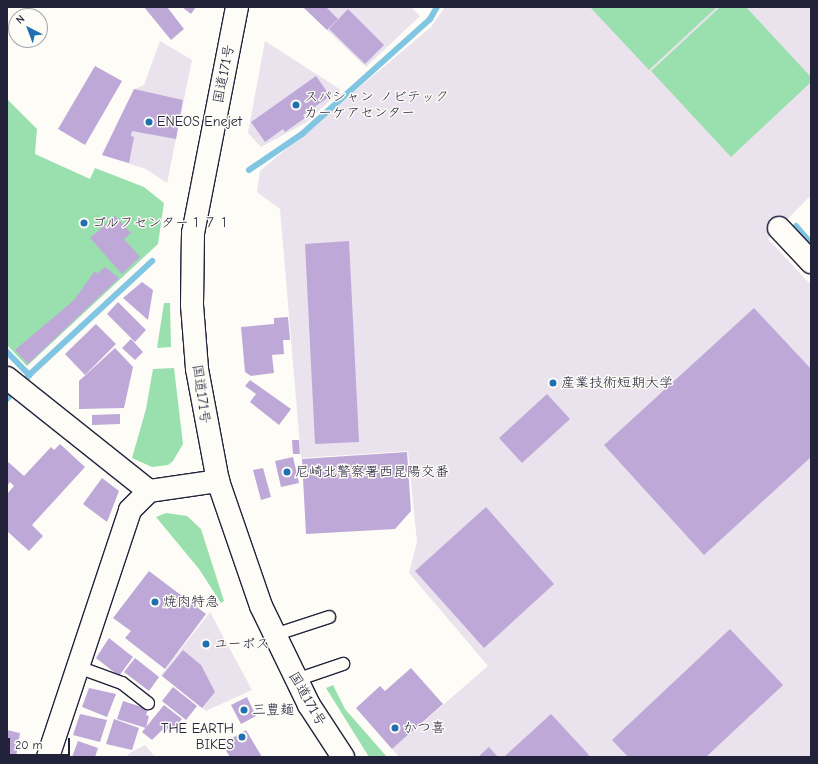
<!DOCTYPE html>
<meta charset="utf-8">
<style>
body{margin:0}
#map{position:relative;width:818px;height:764px;overflow:hidden;background:#fdfcf7;font-family:"Comic Neue","Klee One",sans-serif}
div>[style]{position:absolute}
.built>*{inset:0;background:#eae3ed}
.green>*{inset:0;background:#9ae0ae}
.stream>*{height:6px;margin:-3px;padding:0 3px;transform-origin:3px;border-radius:3px;background:#80c5e1}
.building>*{inset:0;background:#bea8d7}
.roads{filter:drop-shadow(1px 0 #22223b) drop-shadow(-1px 0 #22223b) drop-shadow(0 1px #22223b) drop-shadow(0 -1px #22223b)}
.lane>*{height:12px;margin:-6px;padding:0 6px;transform-origin:6px;border-radius:6px;background:#fdfcf7}
.street>*{height:22px;margin:-11px;padding:0 11px;transform-origin:11px;border-radius:11px;background:#fdfcf7}
.secondary>*{height:22px;margin:-11px;padding:0 11px;transform-origin:11px;border-radius:11px;background:#fdfcf7}
.highway>*{height:22px;margin:-11px;padding:0 11px;transform-origin:11px;border-radius:11px;background:#fdfcf7}
.dots>*{width:11px;height:11px;translate:-50% -50%;box-sizing:border-box;border:2px solid #fdfcf7;border-radius:50%}
span{translate:-50% -50%;white-space:nowrap;text-align:center;line-height:1.15;-webkit-text-stroke:3px #fdfcf7;paint-order:stroke}
.street-label{font-size:14px;color:#22223b}
.poi-label{font-size:14px;color:#22223b}
.left{translate:0 -50%;text-align:left}
.right{translate:-100% -50%;text-align:right}
.frame{position:absolute;inset:0;border:8px solid #22223b;pointer-events:none}
.north{position:absolute;left:8px;top:8px;width:40px;height:40px;box-sizing:border-box;background:#fdfcf7;border:1px solid #a5a5ac;border-radius:50%;rotate:318deg;font-size:11px;font-weight:700;line-height:16px;text-align:center;color:#22223b}
.north::after{content:'';display:block;margin:auto;width:14px;height:18px;background:#1f6fb2;clip-path:polygon(50% 0,100% 100%,50% 72%,0 100%)}
.scale{position:absolute;left:8px;top:738px;width:62px;height:18px;box-sizing:border-box;border:2px solid #22223b;border-top:0;padding-left:5px;font-size:12px;line-height:14px;white-space:nowrap;color:#22223b;-webkit-text-stroke:3px #fdfcf7;paint-order:stroke}
</style>
<div id="map">
<div class="built">
<div style="clip-path:polygon(303px 7px,411px 7px,420px 16px,366px 67px)"></div>
<div style="clip-path:polygon(445px 7px,811px 7px,811px 195px,768px 239px,811px 285px,811px 757px,399px 757px,392px 749px,488px 666px,409px 573px,417px 542px,408px 451px,301px 458px,280px 209px,257px 192px,260px 171px,431px 27px)"></div>
<div style="clip-path:polygon(160px 41px,192px 60px,167px 183px,146px 169px,102px 155px,134px 89px,144px 85px)"></div>
<div style="clip-path:polygon(265px 41px,341px 90px,307px 122px,261px 147px,248px 133px)"></div>
<div style="clip-path:polygon(210px 612px,252px 690px,206px 711px,161px 675px)"></div>
<div style="clip-path:polygon(145px 745px,155px 757px,127px 757px,128px 754px)"></div>
</div>
<div class="green">
<div style="clip-path:polygon(590px 7px,717px 7px,649px 70px)"></div>
<div style="clip-path:polygon(720px 7px,746px 7px,811px 77px,811px 82px,731px 157px,651px 71px)"></div>
<div style="clip-path:polygon(7px 99px,37px 129px,35px 154px,90px 179px,95px 168px,144px 187px,164px 203px,158px 244px,27px 366px,7px 345px)"></div>
<div style="clip-path:polygon(164px 303px,170px 303px,171px 347px,157px 348px)"></div>
<div style="clip-path:polygon(174px 368px,183px 444px,173px 461px,168px 465px,152px 467px,132px 458px,146px 409px,153px 369px)"></div>
<div style="clip-path:polygon(166px 513px,187px 516px,201px 529px,224px 601px,221px 603px,199px 569px,156px 517px)"></div>
<div style="clip-path:polygon(333px 685px,345px 709px,387px 757px,369px 757px,326px 688px)"></div>
</div>
<div class="stream">
<div style="left:249px;top:170px;width:64px;rotate:-34.2deg"></div>
<div style="left:302px;top:134px;width:172px;rotate:-41.9deg"></div>
<div style="left:430px;top:19px;width:14px;rotate:-60deg"></div>
<div style="left:796px;top:226px;width:23px;rotate:49deg"></div>
<div style="left:7px;top:352px;width:32px;rotate:46deg"></div>
<div style="left:7px;top:399px;width:33px;rotate:-47deg"></div>
<div style="left:29px;top:375px;width:168px;rotate:-42.8deg"></div>
</div>
<div class="building">
<div style="clip-path:polygon(144px 7px,167px 7px,184px 29px,171px 40px)"></div>
<div style="clip-path:polygon(182px 7px,196px 7px,191px 14px)"></div>
<div style="clip-path:polygon(303px 7px,326px 7px,338px 19px,327px 30px)"></div>
<div style="clip-path:polygon(348px 9px,384px 45px,365px 64px,329px 29px)"></div>
<div style="clip-path:polygon(95px 66px,122px 81px,85px 145px,58px 129px)"></div>
<div style="clip-path:polygon(316px 76px,330px 96px,303px 115px,305px 118px,285px 132px,283px 129px,265px 142px,251px 122px)"></div>
<div style="clip-path:polygon(134px 89px,183px 100px,176px 139px,132px 131px,131px 136px,134px 137px,129px 163px,102px 155px)"></div>
<div style="clip-path:polygon(115px 216px,131px 233px,124px 239px,140px 257px,122px 274px,90px 238px)"></div>
<div style="clip-path:polygon(349px 241px,359px 442px,315px 444px,305px 244px)"></div>
<div style="clip-path:polygon(105px 267px,119px 278px,28px 364px,15px 350px,75px 299px,94px 272px,98px 273px)"></div>
<div style="clip-path:polygon(142px 282px,153px 290px,148px 320px,123px 298px)"></div>
<div style="clip-path:polygon(118px 302px,146px 330px,135px 342px,107px 314px)"></div>
<div style="clip-path:polygon(754px 308px,811px 369px,811px 457px,704px 555px,604px 445px)"></div>
<div style="clip-path:polygon(288px 317px,290px 340px,283px 340px,284px 354px,272px 355px,274px 373px,251px 376px,245px 372px,241px 327px,274px 324px,274px 318px)"></div>
<div style="clip-path:polygon(96px 324px,116px 344px,85px 375px,65px 354px)"></div>
<div style="clip-path:polygon(131px 339px,143px 352px,135px 360px,122px 348px)"></div>
<div style="clip-path:polygon(115px 348px,133px 367px,124px 408px,79px 409px,79px 381px)"></div>
<div style="clip-path:polygon(250px 380px,291px 409px,279px 425px,250px 402px,256px 394px,245px 386px)"></div>
<div style="clip-path:polygon(547px 394px,570px 419px,522px 463px,499px 438px)"></div>
<div style="clip-path:polygon(120px 414px,120px 424px,92px 425px,92px 415px)"></div>
<div style="clip-path:polygon(292px 440px,299px 440px,300px 454px,293px 454px)"></div>
<div style="clip-path:polygon(60px 444px,85px 467px,32px 525px,43px 536px,29px 551px,7px 531px,7px 494px,14px 486px,10px 482px,7px 486px,7px 461px,24px 476px,51px 447px,54px 450px)"></div>
<div style="clip-path:polygon(407px 452px,411px 511px,395px 529px,306px 534px,302px 459px)"></div>
<div style="clip-path:polygon(293px 457px,299px 483px,281px 487px,275px 461px)"></div>
<div style="clip-path:polygon(263px 468px,271px 497px,261px 500px,253px 470px)"></div>
<div style="clip-path:polygon(102px 478px,119px 491px,107px 522px,83px 504px)"></div>
<div style="clip-path:polygon(486px 507px,554px 584px,484px 648px,415px 571px)"></div>
<div style="clip-path:polygon(149px 571px,206px 614px,165px 669px,125px 638px,131px 631px,113px 618px)"></div>
<div style="clip-path:polygon(730px 629px,783px 685px,706px 757px,628px 757px,612px 740px)"></div>
<div style="clip-path:polygon(109px 638px,133px 657px,119px 676px,96px 658px)"></div>
<div style="clip-path:polygon(183px 650px,201px 665px,215px 692px,202px 708px,162px 676px)"></div>
<div style="clip-path:polygon(135px 658px,159px 677px,149px 691px,124px 672px)"></div>
<div style="clip-path:polygon(411px 668px,443px 704px,392px 749px,356px 708px,380px 686px,385px 691px)"></div>
<div style="clip-path:polygon(173px 687px,197px 706px,186px 720px,162px 701px)"></div>
<div style="clip-path:polygon(89px 688px,116px 694px,107px 717px,82px 707px)"></div>
<div style="clip-path:polygon(247px 697px,256px 716px,241px 724px,231px 705px)"></div>
<div style="clip-path:polygon(123px 701px,148px 709px,146px 715px,149px 716px,146px 728px,117px 719px)"></div>
<div style="clip-path:polygon(164px 705px,182px 719px,175px 727px,168px 728px,165px 733px,162px 730px,152px 740px,142px 732px)"></div>
<div style="clip-path:polygon(80px 714px,107px 720px,100px 742px,73px 735px)"></div>
<div style="clip-path:polygon(551px 714px,589px 755px,587px 757px,504px 757px)"></div>
<div style="clip-path:polygon(114px 719px,139px 728px,132px 750px,106px 744px)"></div>
<div style="clip-path:polygon(7px 730px,20px 733px,16px 757px,7px 757px)"></div>
<div style="clip-path:polygon(246px 730px,262px 757px,230px 757px,222px 744px)"></div>
<div style="clip-path:polygon(78px 741px,98px 748px,95px 757px,72px 757px)"></div>
<div style="clip-path:polygon(489px 747px,498px 757px,478px 757px)"></div>
</div>
<div class="roads">
<div class="lane">
<div style="left:274px;top:635px;width:58px;rotate:-18.1deg"></div>
<div style="left:78px;top:667px;width:47px;rotate:20deg"></div>
<div style="left:122px;top:683px;width:33px;rotate:38deg"></div>
<div style="left:296px;top:680px;width:50px;rotate:-18.8deg"></div>
</div>
<div class="street">
<div style="left:779px;top:228px;width:47px;rotate:46.7deg"></div>
</div>
<div class="secondary">
<div style="left:7px;top:378px;width:181px;rotate:38.5deg"></div>
<div style="left:48px;top:757px;width:260px;rotate:-71.6deg"></div>
<div style="left:130px;top:510px;width:27px;rotate:-45deg"></div>
<div style="left:149px;top:491px;width:70px;rotate:-8.2deg"></div>
</div>
<div class="highway">
<div style="left:237px;top:7px;width:230px;rotate:101deg"></div>
<div style="left:193px;top:233px;width:72px;rotate:90.8deg"></div>
<div style="left:192px;top:305px;width:64px;rotate:85.5deg"></div>
<div style="left:197px;top:369px;width:114px;rotate:79.4deg"></div>
<div style="left:218px;top:481px;width:132px;rotate:71deg"></div>
<div style="left:261px;top:606px;width:110px;rotate:64.1deg"></div>
<div style="left:309px;top:705px;width:62px;rotate:56.8deg"></div>
</div>
</div>
<div class="dots">
<div style="left:296px;top:105px;background:#1f6fb2"></div>
<div style="left:149px;top:122px;background:#1f6fb2"></div>
<div style="left:84px;top:223px;background:#1f6fb2"></div>
<div style="left:553px;top:383px;background:#1f6fb2"></div>
<div style="left:287px;top:472px;background:#1f6fb2"></div>
<div style="left:155px;top:602px;background:#1f6fb2"></div>
<div style="left:206px;top:644px;background:#1f6fb2"></div>
<div style="left:244px;top:710px;background:#1f6fb2"></div>
<div style="left:395px;top:728px;background:#1f6fb2"></div>
<div style="left:242px;top:737px;background:#1f6fb2"></div>
</div>
<div class="street-label">
<span style="left:224px;top:74px;rotate:-79deg">国道171号</span>
<span style="left:201px;top:394px;rotate:82deg">国道171号</span>
<span style="left:307px;top:699px;rotate:60deg">国道171号</span>
</div>
<div class="poi-label">
<span class="left" style="left:304px;top:105px">スパシャン ノビテック<br>カーケアセンター</span>
<span class="left" style="left:157px;top:122px">ENEOS Enejet</span>
<span class="left" style="left:92px;top:223px">ゴルフセンター１７１</span>
<span class="left" style="left:561px;top:383px">産業技術短期大学</span>
<span class="left" style="left:295px;top:472px">尼崎北警察署西昆陽交番</span>
<span class="left" style="left:163px;top:602px">焼肉特急</span>
<span class="left" style="left:214px;top:644px">ユーポス</span>
<span class="left" style="left:252px;top:710px">三豊麺</span>
<span class="left" style="left:403px;top:728px">かつ喜</span>
<span class="right" style="left:234px;top:737px">THE EARTH<br>BIKES</span>
</div>
<div class="frame"></div>
<div class="north">N</div>
<div class="scale">20 m</div>
</div>
